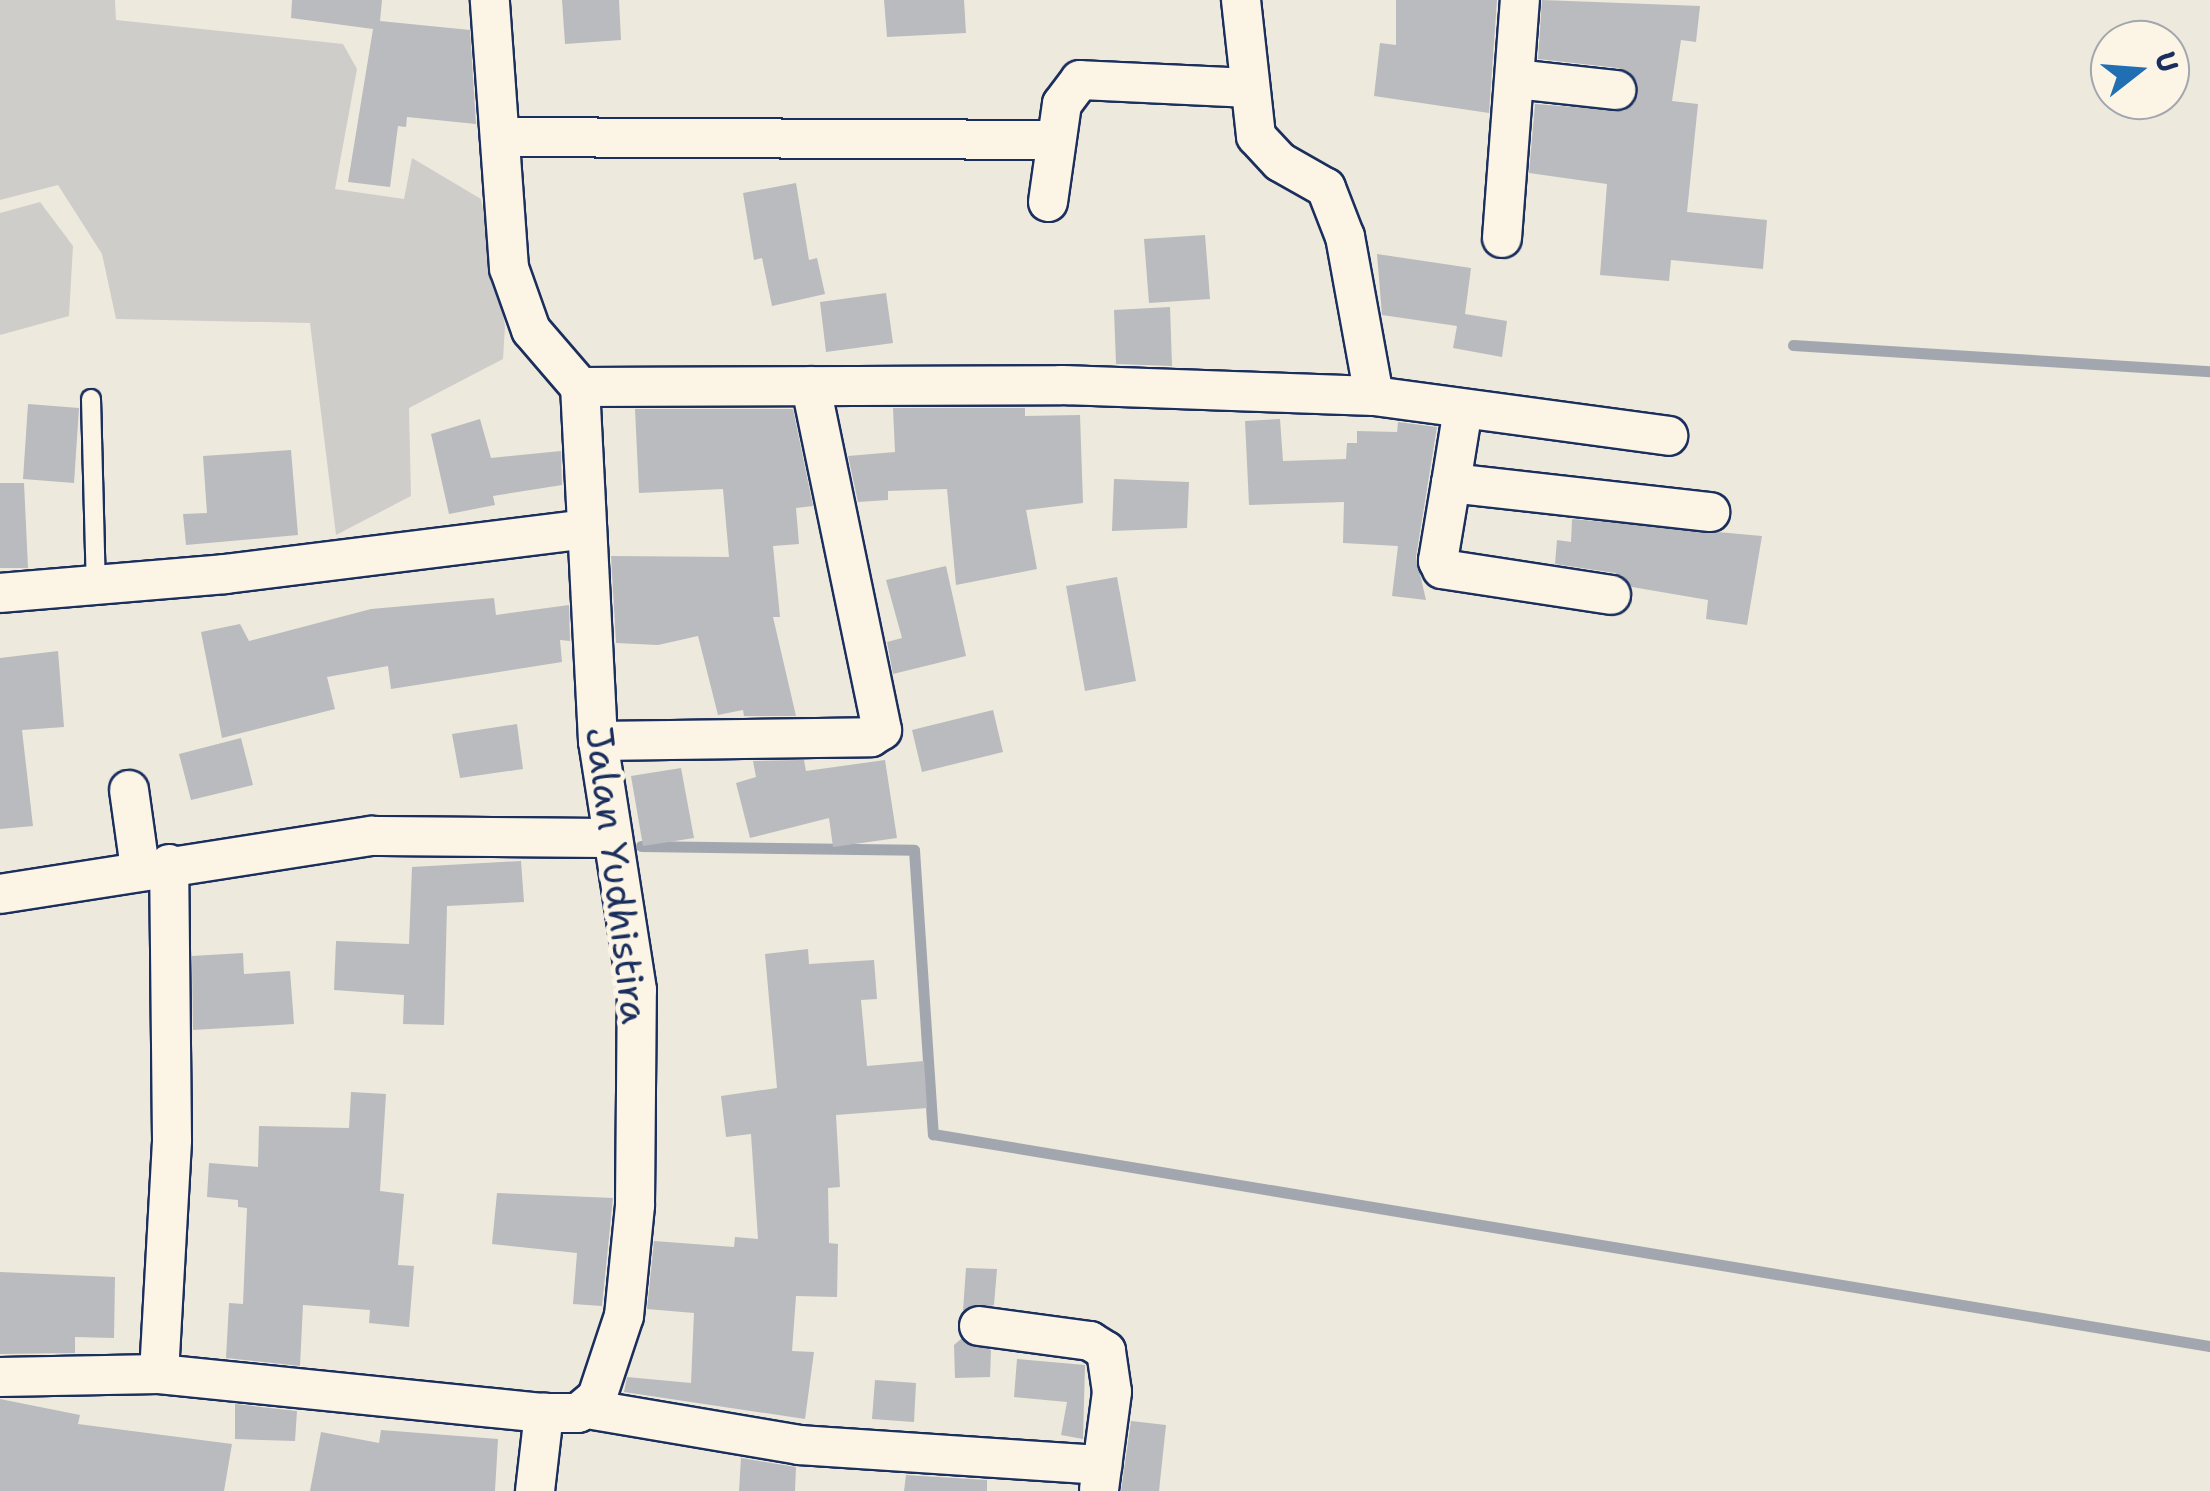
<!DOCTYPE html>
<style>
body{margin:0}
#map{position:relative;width:2210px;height:1491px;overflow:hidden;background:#eee9dd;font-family:"Shantell Sans",sans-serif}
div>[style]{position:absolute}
.green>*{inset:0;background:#cfcdca}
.stream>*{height:11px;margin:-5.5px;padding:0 5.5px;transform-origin:5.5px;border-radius:5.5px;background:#a2a7af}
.building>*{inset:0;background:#babbbe}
.roads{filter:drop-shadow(2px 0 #1b2f5e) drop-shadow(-2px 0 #1b2f5e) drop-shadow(0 2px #1b2f5e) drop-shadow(0 -2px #1b2f5e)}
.service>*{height:18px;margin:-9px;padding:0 9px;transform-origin:9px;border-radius:9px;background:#fcf5e5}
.minor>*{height:38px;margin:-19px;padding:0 19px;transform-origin:19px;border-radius:19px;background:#fcf5e5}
span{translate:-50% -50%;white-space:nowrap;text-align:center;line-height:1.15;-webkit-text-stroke:10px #fcf5e5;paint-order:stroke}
.street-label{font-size:38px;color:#1b2f5e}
.north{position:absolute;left:2090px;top:20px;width:100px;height:100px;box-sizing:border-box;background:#fcf5e5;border:2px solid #a2a6af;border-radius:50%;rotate:73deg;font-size:28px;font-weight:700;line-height:40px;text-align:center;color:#1b2f5e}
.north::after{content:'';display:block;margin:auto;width:35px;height:45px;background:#1f6fb2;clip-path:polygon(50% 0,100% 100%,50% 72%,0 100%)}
</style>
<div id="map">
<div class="green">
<div style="clip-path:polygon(0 0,115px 0,116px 20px,343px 44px,357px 69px,335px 189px,404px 199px,412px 158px,481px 199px,505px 326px,503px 359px,409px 408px,411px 496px,336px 535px,310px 323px,116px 319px,102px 254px,58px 185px,0 200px)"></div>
<div style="clip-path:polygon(40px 202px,73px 246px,69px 316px,0 335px,0 213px)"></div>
</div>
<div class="stream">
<div style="left:1793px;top:345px;width:418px;rotate:3.6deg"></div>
<div style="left:641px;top:846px;width:273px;rotate:0.8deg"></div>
<div style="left:914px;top:850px;width:285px;rotate:86.2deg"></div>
<div style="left:933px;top:1134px;width:1294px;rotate:9.43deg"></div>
</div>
<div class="building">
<div style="clip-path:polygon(292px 0,382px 0,380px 21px,470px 30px,476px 124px,407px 117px,406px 127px,398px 126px,390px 187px,348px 182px,373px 29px,291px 18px)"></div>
<div style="clip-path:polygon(562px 0,619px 0,621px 40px,565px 44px)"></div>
<div style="clip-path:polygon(884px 0,964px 0,966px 33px,887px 37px)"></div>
<div style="clip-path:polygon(1396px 0,1497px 0,1489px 113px,1374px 96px,1380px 43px,1396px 45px)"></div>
<div style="clip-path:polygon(1542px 0,1700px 6px,1696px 42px,1681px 40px,1672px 101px,1698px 104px,1687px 212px,1767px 220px,1763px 269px,1671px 260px,1669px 281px,1600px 275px,1607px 184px,1529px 173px,1535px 104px,1624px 111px,1635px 102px,1637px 82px,1618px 68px,1538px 59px)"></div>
<div style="clip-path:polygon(796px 183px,809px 260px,817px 258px,825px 294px,772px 306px,762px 258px,754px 260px,743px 193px)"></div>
<div style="clip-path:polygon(1205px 235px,1210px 299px,1149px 303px,1144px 239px)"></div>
<div style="clip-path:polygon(1377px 254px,1471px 268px,1465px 314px,1507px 321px,1502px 357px,1453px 348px,1457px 326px,1382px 315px)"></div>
<div style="clip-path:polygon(886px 293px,893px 343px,826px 352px,820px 302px)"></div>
<div style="clip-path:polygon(1170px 307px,1172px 366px,1116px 364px,1114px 310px)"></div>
<div style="clip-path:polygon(28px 404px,79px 408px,74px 483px,23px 479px)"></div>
<div style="clip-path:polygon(893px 408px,1025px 408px,1025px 416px,1080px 415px,1083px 503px,1026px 510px,1037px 569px,956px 585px,947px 489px,888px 491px,888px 500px,858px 502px,848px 456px,895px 452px)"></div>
<div style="clip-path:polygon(635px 409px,793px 409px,813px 506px,796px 508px,799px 544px,773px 546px,780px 617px,773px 617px,796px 716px,744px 716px,743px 710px,718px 715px,698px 636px,658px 645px,616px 643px,611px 556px,729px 557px,723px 489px,639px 493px)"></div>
<div style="clip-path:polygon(480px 419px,491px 458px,561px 451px,562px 485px,493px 496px,495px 505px,449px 514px,431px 434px)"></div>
<div style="clip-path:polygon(1280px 419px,1283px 461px,1346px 459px,1347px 443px,1357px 443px,1357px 431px,1397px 432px,1398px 422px,1437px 427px,1416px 557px,1426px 600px,1392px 596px,1398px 546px,1343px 543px,1344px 502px,1249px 505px,1245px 421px)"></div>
<div style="clip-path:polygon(291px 450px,298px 535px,186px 545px,183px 514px,207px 513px,203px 456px)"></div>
<div style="clip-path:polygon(1114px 479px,1189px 482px,1187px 528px,1112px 531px)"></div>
<div style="clip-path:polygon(0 483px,24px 483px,28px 568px,0 568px)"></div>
<div style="clip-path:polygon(1572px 519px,1762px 536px,1747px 625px,1706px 619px,1708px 600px,1632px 587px,1615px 573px,1555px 564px,1557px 540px,1571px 542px)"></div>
<div style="clip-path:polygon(946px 566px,966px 656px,893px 674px,887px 642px,902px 638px,886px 580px)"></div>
<div style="clip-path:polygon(1117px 577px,1136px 681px,1085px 691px,1066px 586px)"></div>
<div style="clip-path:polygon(494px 598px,496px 615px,569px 605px,570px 641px,560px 640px,562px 662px,391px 689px,388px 666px,327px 677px,335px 709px,222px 738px,201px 632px,240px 624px,249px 641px,371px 609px)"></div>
<div style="clip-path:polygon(58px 651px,64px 727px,22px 730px,33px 826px,0 829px,0 658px)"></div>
<div style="clip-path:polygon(993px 710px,1003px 752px,922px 772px,912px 730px)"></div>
<div style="clip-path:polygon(517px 724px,523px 769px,460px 778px,452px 734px)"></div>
<div style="clip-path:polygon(241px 738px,253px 785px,191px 800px,179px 754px)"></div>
<div style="clip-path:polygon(804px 760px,806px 771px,885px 760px,897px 838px,833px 847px,829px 818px,750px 838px,736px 783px,756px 777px,753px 761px)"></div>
<div style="clip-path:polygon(681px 768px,694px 838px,643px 846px,631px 776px)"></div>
<div style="clip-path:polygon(521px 861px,524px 902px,447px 906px,444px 1025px,403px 1024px,404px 995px,334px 990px,336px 941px,409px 944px,412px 867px)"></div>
<div style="clip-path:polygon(808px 949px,809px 964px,874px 960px,877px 999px,861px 1000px,867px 1066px,924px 1061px,927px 1108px,836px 1115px,840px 1187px,828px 1188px,829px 1243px,838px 1244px,837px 1297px,796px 1296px,792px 1351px,814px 1352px,805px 1419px,624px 1392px,627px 1377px,691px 1383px,694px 1313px,647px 1309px,654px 1241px,734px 1247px,735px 1237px,758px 1239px,751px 1134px,726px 1137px,721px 1096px,777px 1088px,765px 954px)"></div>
<div style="clip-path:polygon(243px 953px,244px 974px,290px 971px,294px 1024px,193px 1030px,192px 956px)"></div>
<div style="clip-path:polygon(351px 1092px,386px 1094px,380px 1191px,404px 1194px,398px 1265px,414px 1266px,409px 1327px,369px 1323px,370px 1310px,303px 1305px,300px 1366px,226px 1358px,229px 1303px,243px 1304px,247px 1208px,238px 1207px,238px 1200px,207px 1197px,209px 1163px,258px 1167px,259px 1126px,349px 1128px)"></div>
<div style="clip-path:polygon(497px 1193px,613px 1198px,602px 1306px,573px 1304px,577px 1253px,492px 1244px)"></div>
<div style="clip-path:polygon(966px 1268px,997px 1269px,994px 1305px,963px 1311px)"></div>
<div style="clip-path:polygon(0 1272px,115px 1277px,114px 1338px,75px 1337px,75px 1353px,0 1354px)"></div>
<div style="clip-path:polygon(961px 1339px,991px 1350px,990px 1377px,955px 1378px,954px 1345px)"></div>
<div style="clip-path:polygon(1017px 1359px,1085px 1365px,1083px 1439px,1061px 1435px,1067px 1402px,1014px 1397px)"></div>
<div style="clip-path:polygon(875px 1380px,916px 1383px,914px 1422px,872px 1419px)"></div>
<div style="clip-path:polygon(0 1399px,80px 1415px,78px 1424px,232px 1444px,224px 1491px,0 1491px)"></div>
<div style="clip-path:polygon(235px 1404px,297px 1411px,295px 1441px,235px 1439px)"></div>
<div style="clip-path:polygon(1131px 1421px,1166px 1425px,1159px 1491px,1121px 1491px)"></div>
<div style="clip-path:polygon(381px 1430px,498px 1439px,495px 1491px,310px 1491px,321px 1432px,379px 1443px)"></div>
<div style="clip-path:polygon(741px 1458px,796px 1467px,795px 1491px,739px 1491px)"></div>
<div style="clip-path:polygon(906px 1475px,987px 1480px,987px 1491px,904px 1491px)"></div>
</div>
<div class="roads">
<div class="service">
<div style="left:91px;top:399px;width:187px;rotate:88.5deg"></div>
</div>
<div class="minor">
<div style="left:1515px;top:79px;width:102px;rotate:6.2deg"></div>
<div style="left:503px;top:137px;width:552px;rotate:0.31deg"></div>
<div style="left:1048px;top:202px;width:99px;rotate:-81.9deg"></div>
<div style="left:1062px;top:104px;width:30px;rotate:-53deg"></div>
<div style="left:1080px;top:80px;width:167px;rotate:2.7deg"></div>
<div style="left:1502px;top:238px;width:239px;rotate:-85.7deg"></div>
<div style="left:580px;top:387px;width:481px;rotate:-0.2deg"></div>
<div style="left:1061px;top:385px;width:313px;rotate:2deg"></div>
<div style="left:1374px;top:396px;width:162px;rotate:-100.3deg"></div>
<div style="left:1345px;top:237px;width:53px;rotate:-111.2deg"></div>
<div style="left:1326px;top:188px;width:53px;rotate:-150.5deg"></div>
<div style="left:1280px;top:162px;width:35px;rotate:-133deg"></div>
<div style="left:1256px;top:136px;width:137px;rotate:-96.3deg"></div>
<div style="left:1374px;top:396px;width:297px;rotate:7.7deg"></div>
<div style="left:1463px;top:409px;width:75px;rotate:99.2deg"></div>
<div style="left:1451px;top:483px;width:261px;rotate:6.4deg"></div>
<div style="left:1451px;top:483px;width:79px;rotate:99.5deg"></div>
<div style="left:1438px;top:561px;width:9px;rotate:63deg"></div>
<div style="left:1442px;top:569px;width:171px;rotate:8.7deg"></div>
<div style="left:0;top:593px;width:226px;rotate:-4.8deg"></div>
<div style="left:225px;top:574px;width:363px;rotate:-7.1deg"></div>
<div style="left:598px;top:741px;width:273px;rotate:-0.8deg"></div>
<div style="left:871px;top:737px;width:13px;rotate:-32deg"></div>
<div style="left:882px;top:730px;width:351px;rotate:-101.7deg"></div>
<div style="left:129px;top:790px;width:79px;rotate:82deg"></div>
<div style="left:0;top:894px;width:376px;rotate:-8.9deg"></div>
<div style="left:372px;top:836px;width:241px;rotate:0.5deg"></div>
<div style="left:979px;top:1326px;width:112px;rotate:7.7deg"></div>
<div style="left:1090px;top:1341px;width:19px;rotate:32deg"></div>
<div style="left:1106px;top:1351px;width:41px;rotate:81.7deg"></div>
<div style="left:1112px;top:1392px;width:98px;rotate:97.6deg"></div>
<div style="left:159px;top:1374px;width:234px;rotate:-86.8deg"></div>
<div style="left:172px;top:1140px;width:276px;rotate:-90.6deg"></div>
<div style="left:0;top:1377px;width:159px;rotate:-1.1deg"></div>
<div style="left:159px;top:1374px;width:387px;rotate:5.8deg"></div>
<div style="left:544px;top:1413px;width:34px"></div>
<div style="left:578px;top:1413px;width:25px;rotate:-40deg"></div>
<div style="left:597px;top:1397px;width:85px;rotate:-71.6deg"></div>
<div style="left:624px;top:1316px;width:112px;rotate:-84.3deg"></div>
<div style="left:635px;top:1205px;width:215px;rotate:-89.5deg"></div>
<div style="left:637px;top:990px;width:252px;rotate:-98.9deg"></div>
<div style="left:598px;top:741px;width:354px;rotate:-92.9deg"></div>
<div style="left:580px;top:387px;width:75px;rotate:-130.7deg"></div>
<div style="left:531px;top:330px;width:66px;rotate:-109.5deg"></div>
<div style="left:509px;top:268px;width:269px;rotate:-94.1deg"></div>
<div style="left:587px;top:1409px;width:215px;rotate:9.6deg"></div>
<div style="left:799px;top:1445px;width:304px;rotate:3.8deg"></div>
<div style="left:535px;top:1491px;width:79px;rotate:-83.4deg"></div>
</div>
</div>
<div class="street-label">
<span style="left:617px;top:875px;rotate:83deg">Jalan Yudhistira</span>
</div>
<div class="north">U</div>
</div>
